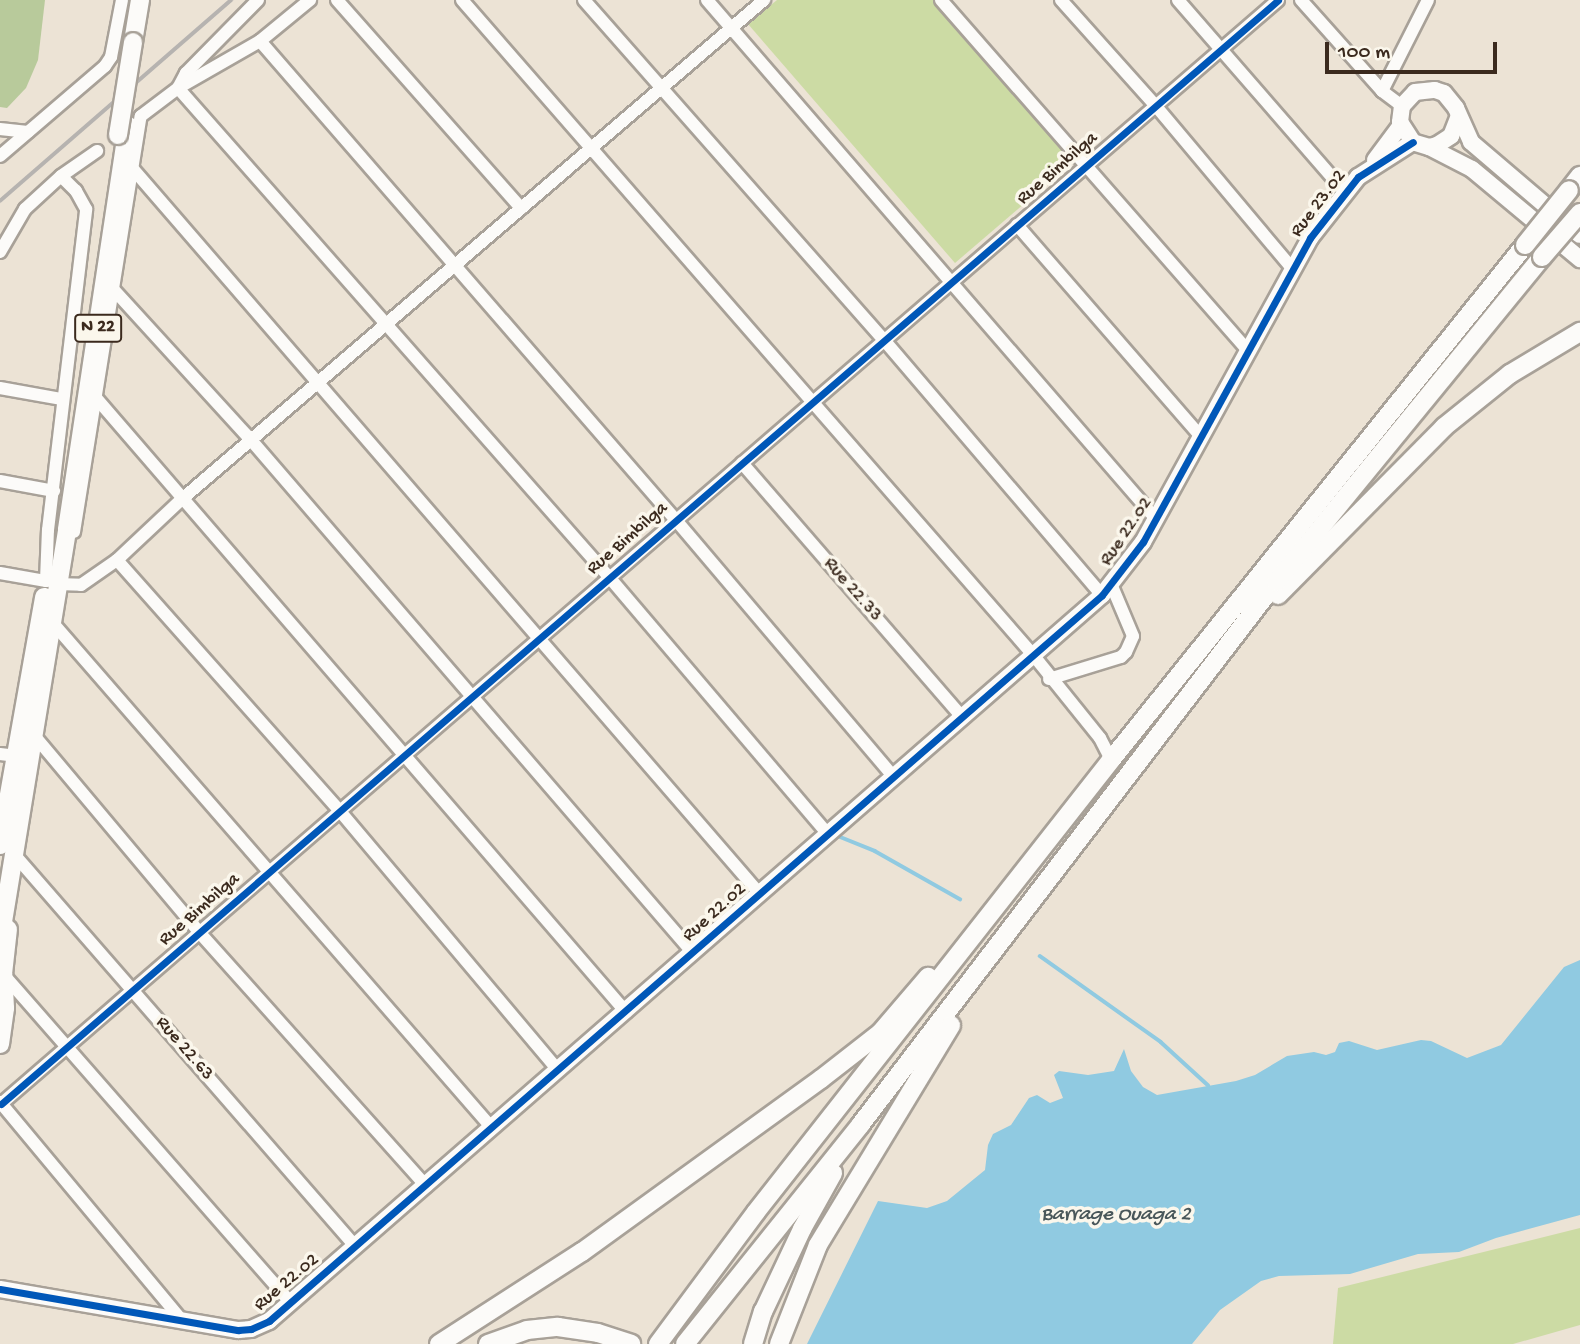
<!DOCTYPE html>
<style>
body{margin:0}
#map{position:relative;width:1580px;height:1344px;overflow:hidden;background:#ece3d5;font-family:"Gochi Hand",sans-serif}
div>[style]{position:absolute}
.green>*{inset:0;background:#ccdba4}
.forest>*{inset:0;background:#b8ca9b}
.water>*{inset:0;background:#90cae1}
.stream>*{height:3.5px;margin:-1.75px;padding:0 1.75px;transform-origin:1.75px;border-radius:1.75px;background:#90cae1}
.roads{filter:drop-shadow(2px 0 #a8a198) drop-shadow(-2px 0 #a8a198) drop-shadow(0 2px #a8a198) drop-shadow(0 -2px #a8a198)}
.street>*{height:12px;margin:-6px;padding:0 6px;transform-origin:6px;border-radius:6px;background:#fcfbf9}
.secondary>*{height:16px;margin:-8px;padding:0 8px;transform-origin:8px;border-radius:8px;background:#fcfbf9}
.primary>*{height:18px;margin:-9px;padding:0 9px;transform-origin:9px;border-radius:9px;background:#fcfbf9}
.rail>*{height:3.5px;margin:-1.75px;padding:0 1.75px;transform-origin:1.75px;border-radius:1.75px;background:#b6b3b0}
.bridges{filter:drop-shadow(2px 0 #a8a198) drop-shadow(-2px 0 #a8a198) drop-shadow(0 2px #a8a198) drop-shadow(0 -2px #a8a198)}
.primary-bridge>*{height:18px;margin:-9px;padding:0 9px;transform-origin:9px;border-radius:9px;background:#fcfbf9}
.cycleway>*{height:7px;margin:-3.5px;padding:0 3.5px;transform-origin:3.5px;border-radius:3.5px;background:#0057b8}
span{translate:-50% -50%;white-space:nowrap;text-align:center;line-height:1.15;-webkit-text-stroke:7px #fbf7ec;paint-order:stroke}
.shield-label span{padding:2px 5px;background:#fbf7ec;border:2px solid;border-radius:5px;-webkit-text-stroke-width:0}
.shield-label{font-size:18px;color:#3b2a1e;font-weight:700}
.street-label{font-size:19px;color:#3b2a1e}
.water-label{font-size:21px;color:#49575a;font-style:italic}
.scale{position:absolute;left:1325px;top:42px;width:172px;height:32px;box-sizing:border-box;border:4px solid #3b2a1e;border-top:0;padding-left:9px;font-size:21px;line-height:24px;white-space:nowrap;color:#3b2a1e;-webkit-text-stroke:5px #fbf7ec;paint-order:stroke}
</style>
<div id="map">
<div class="green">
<div style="clip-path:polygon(777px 0,934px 0,1074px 161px,955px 263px,748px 24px)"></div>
<div style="clip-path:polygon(1580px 1228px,1580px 1325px,1513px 1344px,1333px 1344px,1338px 1288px)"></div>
</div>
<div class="forest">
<div style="clip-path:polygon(0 0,45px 0,38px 60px,26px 88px,7px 108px,0 107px)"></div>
</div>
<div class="water">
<div style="clip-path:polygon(1580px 960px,1580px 1215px,1496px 1238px,1459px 1252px,1418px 1254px,1350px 1274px,1279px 1276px,1261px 1281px,1220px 1310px,1192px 1344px,807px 1344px,878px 1201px,927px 1208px,947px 1201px,985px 1170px,988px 1145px,993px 1134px,1011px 1125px,1029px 1098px,1037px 1095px,1050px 1103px,1063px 1098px,1054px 1075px,1059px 1071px,1088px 1075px,1114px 1071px,1124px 1049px,1131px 1071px,1143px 1087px,1157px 1095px,1236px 1081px,1255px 1075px,1287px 1056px,1314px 1052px,1326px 1055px,1335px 1052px,1339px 1043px,1349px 1041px,1377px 1050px,1421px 1040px,1431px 1041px,1467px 1058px,1501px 1045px,1564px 967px)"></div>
</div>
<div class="stream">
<div style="left:838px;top:836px;width:40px;rotate:22deg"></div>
<div style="left:875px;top:851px;width:98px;rotate:29.5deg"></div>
<div style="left:1040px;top:956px;width:148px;rotate:35.4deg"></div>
<div style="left:1161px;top:1042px;width:64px;rotate:42.5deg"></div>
</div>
<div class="roads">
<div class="street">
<div style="left:258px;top:0;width:103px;rotate:134.6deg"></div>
<div style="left:186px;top:73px;width:17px;rotate:118deg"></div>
<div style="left:178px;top:88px;width:652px;rotate:48.61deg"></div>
<div style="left:609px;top:577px;width:338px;rotate:49.6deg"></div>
<div style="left:337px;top:0;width:278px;rotate:48.5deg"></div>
<div style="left:462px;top:0;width:870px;rotate:48.91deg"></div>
<div style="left:1034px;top:656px;width:105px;rotate:51.2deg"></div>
<div style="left:1100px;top:738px;width:25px;rotate:63deg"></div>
<div style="left:584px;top:0;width:453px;rotate:48.6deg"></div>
<div style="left:884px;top:340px;width:335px;rotate:49.5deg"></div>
<div style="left:707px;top:0;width:686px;rotate:49.14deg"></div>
<div style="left:941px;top:0;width:466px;rotate:48.8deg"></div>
<div style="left:1061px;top:0;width:141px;rotate:48.2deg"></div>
<div style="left:1155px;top:105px;width:213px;rotate:50deg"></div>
<div style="left:1178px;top:0;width:254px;rotate:49deg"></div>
<div style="left:1301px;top:0;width:122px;rotate:48.3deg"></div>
<div style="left:1382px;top:91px;width:25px;rotate:37deg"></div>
<div style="left:260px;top:41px;width:633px;rotate:49.04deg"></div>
<div style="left:675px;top:519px;width:338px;rotate:49.7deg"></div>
<div style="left:1382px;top:91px;width:102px;rotate:-63.2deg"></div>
<div style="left:0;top:129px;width:28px;rotate:6deg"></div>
<div style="left:0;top:156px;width:138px;rotate:-40.6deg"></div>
<div style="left:105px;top:66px;width:11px;rotate:-56deg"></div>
<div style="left:111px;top:57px;width:58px;rotate:-79.1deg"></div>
<div style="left:133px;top:169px;width:959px;rotate:49.15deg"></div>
<div style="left:1017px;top:225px;width:281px;rotate:49deg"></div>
<div style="left:0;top:252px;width:50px;rotate:-59.8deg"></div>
<div style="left:25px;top:209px;width:49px;rotate:-42.5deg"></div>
<div style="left:61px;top:176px;width:44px;rotate:-34.8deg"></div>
<div style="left:114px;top:290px;width:203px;rotate:47.6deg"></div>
<div style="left:251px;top:440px;width:677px;rotate:49.25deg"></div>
<div style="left:0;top:388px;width:63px;rotate:10.1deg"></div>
<div style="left:97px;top:399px;width:810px;rotate:49.21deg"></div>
<div style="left:742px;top:463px;width:336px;rotate:49.1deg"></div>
<div style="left:0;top:481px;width:55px;rotate:10.5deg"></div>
<div style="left:74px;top:532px;width:421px;rotate:-80.9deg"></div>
<div style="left:141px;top:116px;width:46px;rotate:-37.1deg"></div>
<div style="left:178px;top:88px;width:95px;rotate:-29.8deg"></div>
<div style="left:260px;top:41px;width:65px;rotate:-39.4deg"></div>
<div style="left:117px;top:560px;width:334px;rotate:48.4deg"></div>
<div style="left:339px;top:810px;width:340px;rotate:49.9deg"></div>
<div style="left:0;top:573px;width:47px;rotate:9.9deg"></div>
<div style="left:46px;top:581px;width:51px;rotate:-87.8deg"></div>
<div style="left:48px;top:530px;width:323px;rotate:-83.2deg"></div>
<div style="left:86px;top:209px;width:21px;rotate:-119deg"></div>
<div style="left:76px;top:191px;width:21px;rotate:-135deg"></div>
<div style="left:61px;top:576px;width:9px;rotate:111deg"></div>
<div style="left:58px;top:584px;width:23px;rotate:2deg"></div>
<div style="left:81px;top:585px;width:44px;rotate:-34.8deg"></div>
<div style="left:117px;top:560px;width:89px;rotate:-43.2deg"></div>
<div style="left:182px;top:499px;width:767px;rotate:-40.61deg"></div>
<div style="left:52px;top:622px;width:671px;rotate:48.99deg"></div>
<div style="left:1049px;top:679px;width:75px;rotate:-17deg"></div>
<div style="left:1121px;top:657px;width:7px;rotate:-45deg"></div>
<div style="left:1126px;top:652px;width:17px;rotate:-66deg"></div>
<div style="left:1133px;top:636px;width:56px;rotate:-112.9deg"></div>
<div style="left:33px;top:734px;width:258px;rotate:50deg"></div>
<div style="left:199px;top:932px;width:341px;rotate:48.2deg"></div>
<div style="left:0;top:754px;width:17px;rotate:7deg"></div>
<div style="left:13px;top:853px;width:521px;rotate:48.97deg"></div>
<div style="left:3px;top:974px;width:436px;rotate:48.8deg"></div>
<div style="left:0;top:1102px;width:286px;rotate:50.2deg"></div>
<div style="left:1px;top:1104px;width:1688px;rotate:-40.84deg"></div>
</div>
<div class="secondary">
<div style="left:1458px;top:118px;width:19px;rotate:111deg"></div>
<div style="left:1451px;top:136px;width:17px;rotate:147deg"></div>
<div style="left:1437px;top:145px;width:8px;rotate:166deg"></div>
<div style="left:1429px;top:147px;width:17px;rotate:-163deg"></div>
<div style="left:1413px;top:142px;width:24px;rotate:-123deg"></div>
<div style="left:1400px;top:122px;width:16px;rotate:-83deg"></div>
<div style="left:1402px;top:106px;width:19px;rotate:-47deg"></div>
<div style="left:1415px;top:92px;width:20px;rotate:-6deg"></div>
<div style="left:1435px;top:90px;width:9px;rotate:18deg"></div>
<div style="left:1444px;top:93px;width:19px;rotate:51deg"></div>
<div style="left:1456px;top:108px;width:37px;rotate:66deg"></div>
<div style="left:1471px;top:142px;width:143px;rotate:40.5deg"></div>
<div style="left:1429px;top:147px;width:48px;rotate:27.1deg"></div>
<div style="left:1472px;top:169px;width:141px;rotate:39.8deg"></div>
<div style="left:1375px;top:160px;width:44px;rotate:-53.4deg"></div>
<div style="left:0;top:1289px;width:242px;rotate:9.8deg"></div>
<div style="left:238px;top:1330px;width:13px;rotate:-4deg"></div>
<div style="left:251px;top:1329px;width:20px;rotate:-24deg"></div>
<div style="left:269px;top:1321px;width:1105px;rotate:-41.07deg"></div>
<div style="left:1102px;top:595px;width:67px;rotate:-52.3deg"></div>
<div style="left:1143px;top:542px;width:347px;rotate:-61.2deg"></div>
<div style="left:1310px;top:238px;width:78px;rotate:-51.8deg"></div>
<div style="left:1358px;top:177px;width:65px;rotate:-32.5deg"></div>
</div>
<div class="primary">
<div style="left:133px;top:42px;width:43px;rotate:-80.5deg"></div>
<div style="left:1569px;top:190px;width:18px;rotate:-52deg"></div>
<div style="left:1278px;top:595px;width:236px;rotate:-45.3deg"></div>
<div style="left:1444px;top:427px;width:85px;rotate:-38.8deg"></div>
<div style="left:1510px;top:374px;width:82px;rotate:-31deg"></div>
<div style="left:0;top:845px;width:252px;rotate:-79.9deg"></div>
<div style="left:0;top:940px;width:416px;rotate:-80.7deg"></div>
<div style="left:67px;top:529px;width:408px;rotate:-81.4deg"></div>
<div style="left:0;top:1044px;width:36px;rotate:-82deg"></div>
<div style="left:5px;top:1008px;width:34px;rotate:-93deg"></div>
<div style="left:3px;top:974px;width:45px;rotate:-83.7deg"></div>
<div style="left:439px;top:1344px;width:170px;rotate:-32.8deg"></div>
<div style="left:582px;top:1252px;width:295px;rotate:-35.9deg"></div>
<div style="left:821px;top:1079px;width:75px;rotate:-37.9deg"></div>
<div style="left:880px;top:1033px;width:74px;rotate:-49.4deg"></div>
<div style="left:488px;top:1344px;width:41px;rotate:-19.7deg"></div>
<div style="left:527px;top:1330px;width:31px;rotate:-6deg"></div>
<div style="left:558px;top:1327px;width:40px;rotate:8.5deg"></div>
<div style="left:598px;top:1333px;width:35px;rotate:18deg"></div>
<div style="left:658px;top:1344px;width:164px;rotate:-53.4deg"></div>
<div style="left:756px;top:1212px;width:575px;rotate:-51.85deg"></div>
<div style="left:1111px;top:760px;width:661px;rotate:-51.2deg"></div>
<div style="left:685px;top:1344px;width:282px;rotate:-51.3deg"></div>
<div style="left:861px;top:1124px;width:683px;rotate:-52.56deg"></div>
<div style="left:1276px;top:582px;width:420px;rotate:-50.7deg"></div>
<div style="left:753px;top:1344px;width:34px;rotate:-73deg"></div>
<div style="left:763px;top:1312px;width:92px;rotate:-64.8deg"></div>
<div style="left:802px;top:1229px;width:64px;rotate:-61deg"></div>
<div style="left:779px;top:1344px;width:106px;rotate:-68.5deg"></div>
<div style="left:818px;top:1245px;width:257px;rotate:-58.8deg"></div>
</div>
</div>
<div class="rail">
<div style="left:0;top:201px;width:306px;rotate:-41deg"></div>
</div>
<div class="bridges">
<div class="primary-bridge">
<div style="left:118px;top:135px;width:94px;rotate:-80.8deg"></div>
<div style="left:1525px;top:245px;width:70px;rotate:-51.3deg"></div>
<div style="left:1542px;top:257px;width:58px;rotate:-49.2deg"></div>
</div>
</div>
<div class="cycleway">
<div style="left:1px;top:1104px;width:1688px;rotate:-40.84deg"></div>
<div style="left:0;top:1289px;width:242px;rotate:9.8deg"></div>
<div style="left:238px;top:1330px;width:13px;rotate:-4deg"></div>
<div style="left:251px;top:1329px;width:20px;rotate:-24deg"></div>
<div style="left:269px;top:1321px;width:1105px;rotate:-41.07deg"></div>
<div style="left:1102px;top:595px;width:67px;rotate:-52.3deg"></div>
<div style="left:1143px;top:542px;width:347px;rotate:-61.2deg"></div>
<div style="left:1310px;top:238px;width:78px;rotate:-51.8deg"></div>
<div style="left:1358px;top:177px;width:65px;rotate:-32.5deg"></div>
</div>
<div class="shield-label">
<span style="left:98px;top:328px">N 22</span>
</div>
<div class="street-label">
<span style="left:1058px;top:169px;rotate:-41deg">Rue Bimbilga</span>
<span style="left:1319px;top:204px;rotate:-53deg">Rue 23.02</span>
<span style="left:1127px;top:532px;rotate:-56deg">Rue 22.02</span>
<span style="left:628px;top:539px;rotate:-41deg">Rue Bimbilga</span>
<span style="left:852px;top:590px;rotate:49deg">Rue 22.33</span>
<span style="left:200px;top:910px;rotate:-41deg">Rue Bimbilga</span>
<span style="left:715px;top:913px;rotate:-42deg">Rue 22.02</span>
<span style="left:184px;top:1049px;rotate:49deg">Rue 22.63</span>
<span style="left:287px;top:1283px;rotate:-40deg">Rue 22.02</span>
</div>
<div class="water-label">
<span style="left:1116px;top:1216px">Barrage Ouaga 2</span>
</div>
<div class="scale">100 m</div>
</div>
